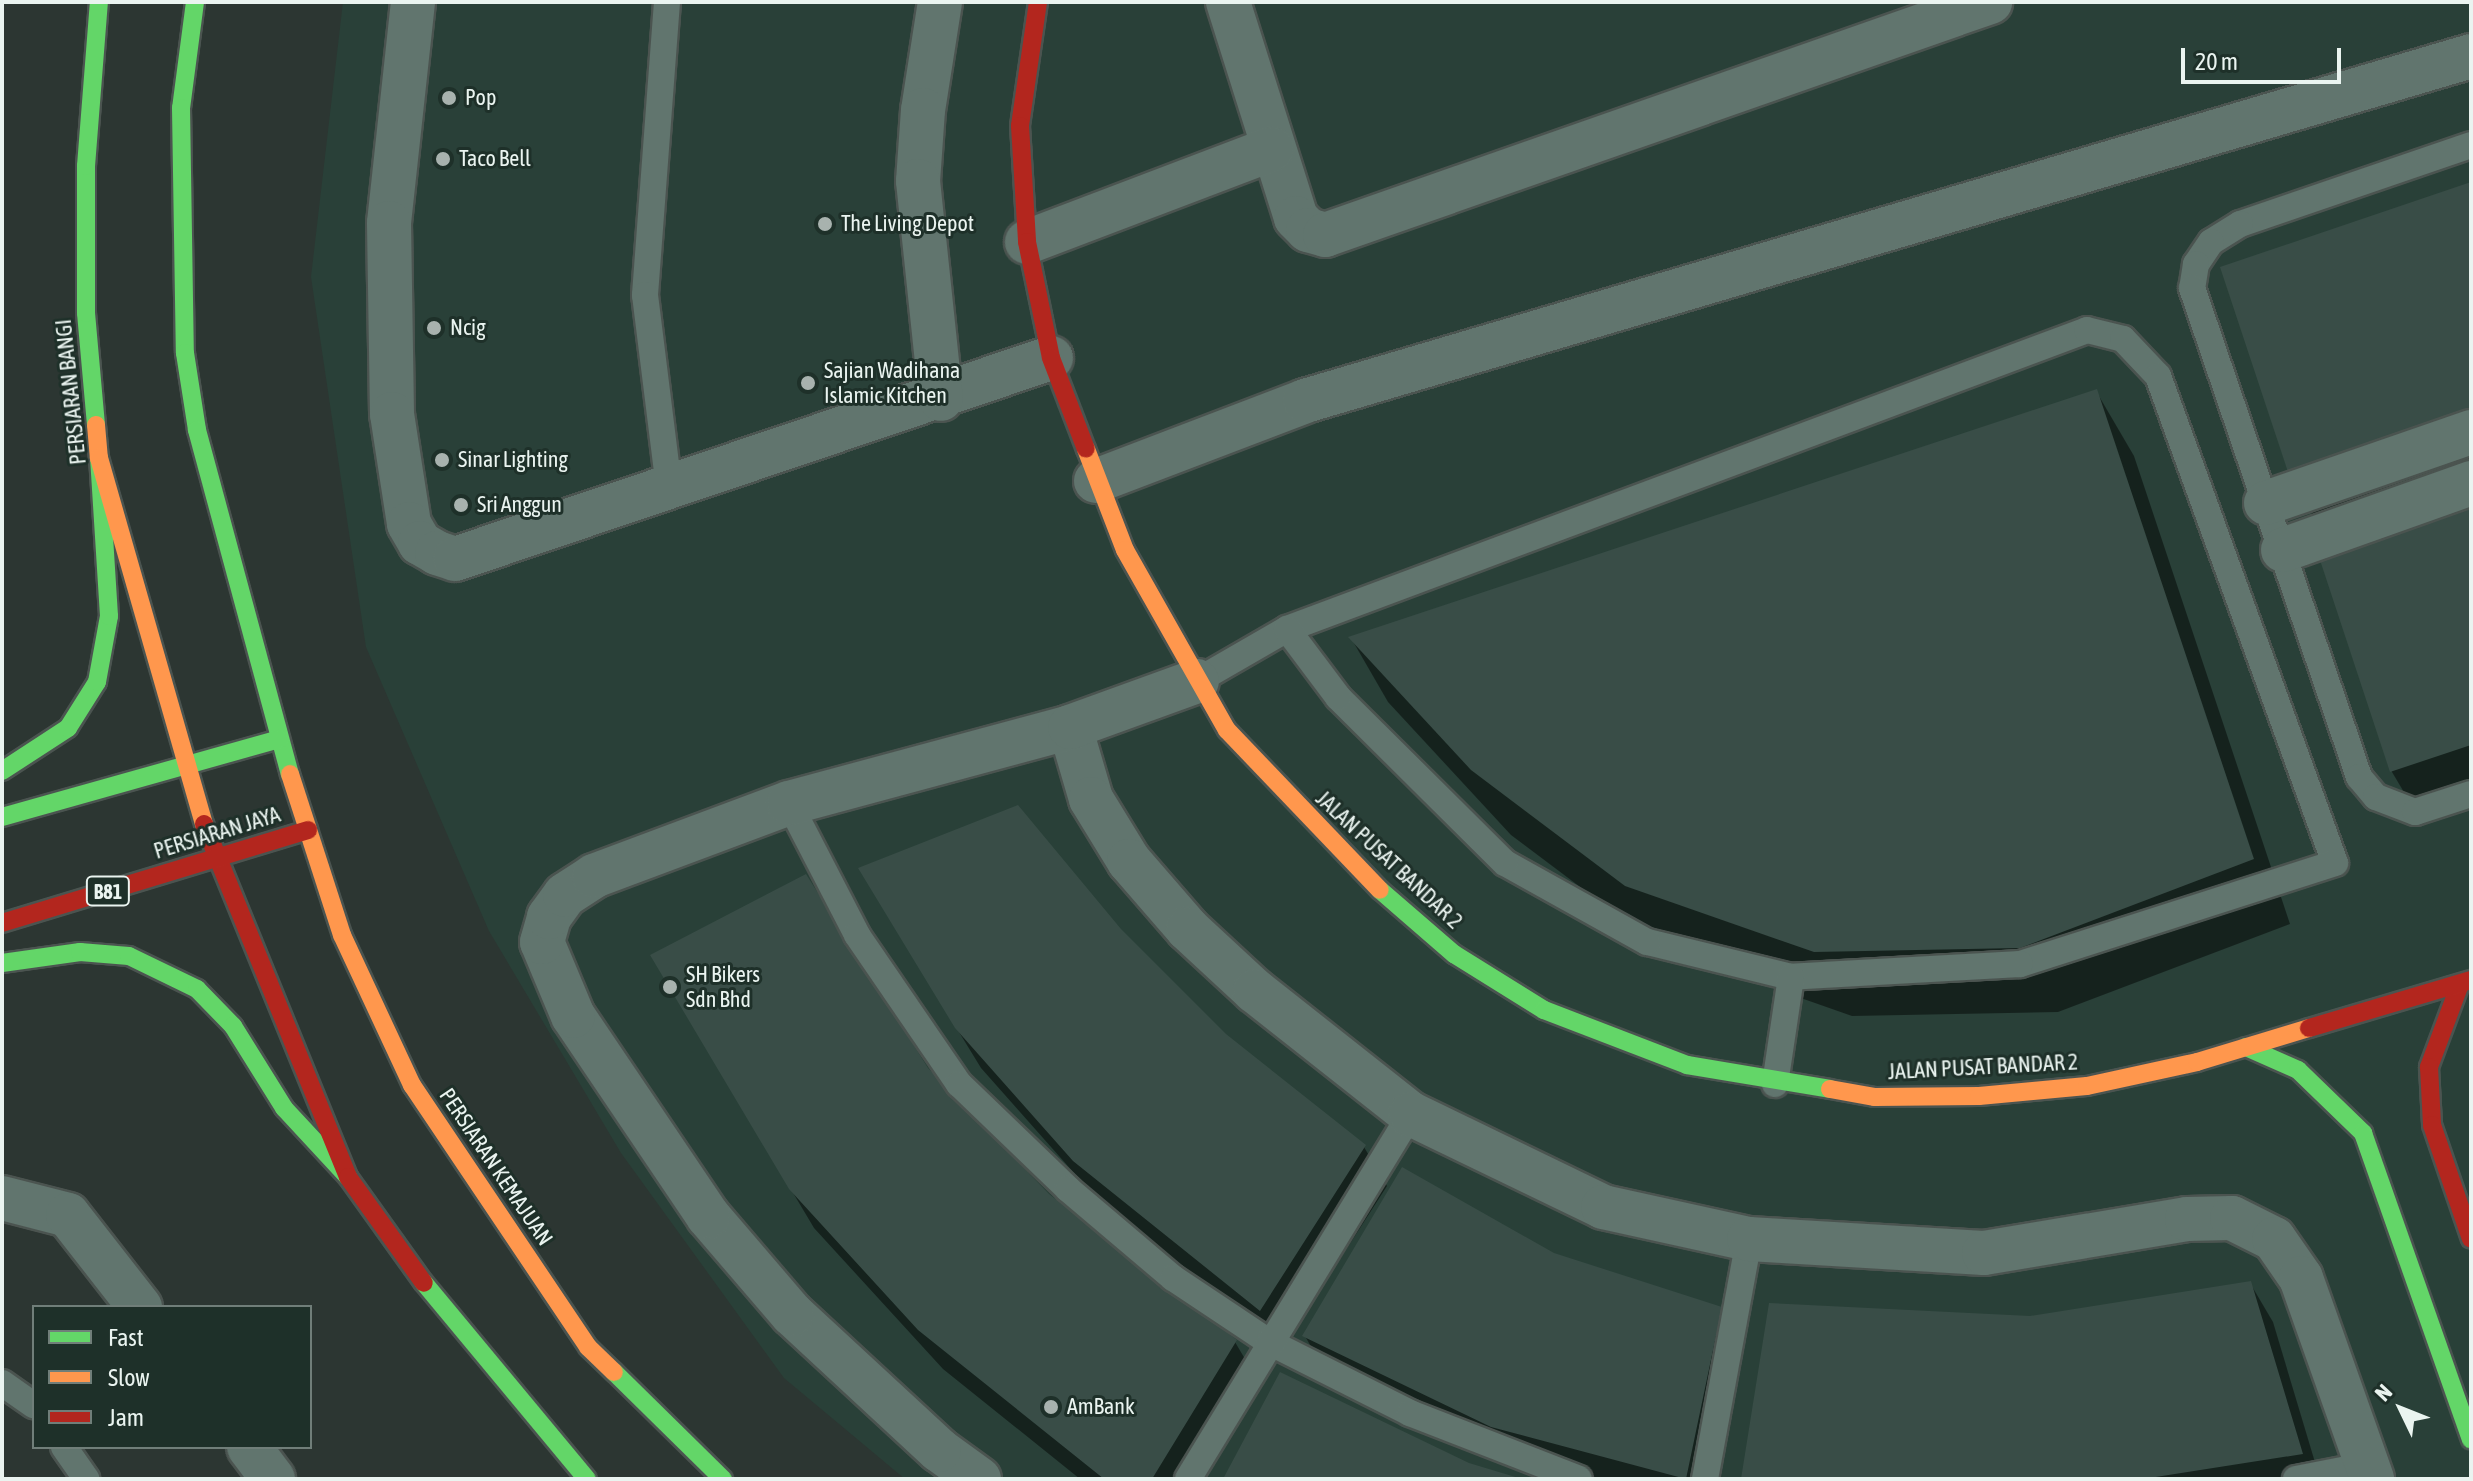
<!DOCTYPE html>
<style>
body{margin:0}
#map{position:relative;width:2473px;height:1481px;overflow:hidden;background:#2c3632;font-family:"Asap Condensed",sans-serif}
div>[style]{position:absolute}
.built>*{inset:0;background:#294038}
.shadow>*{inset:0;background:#0007}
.building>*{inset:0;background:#394d47}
.roads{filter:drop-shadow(2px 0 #4b5450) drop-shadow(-2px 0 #4b5450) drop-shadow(0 2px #4b5450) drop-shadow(0 -2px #4b5450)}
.lane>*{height:26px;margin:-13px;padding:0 13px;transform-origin:13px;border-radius:13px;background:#61756e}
.street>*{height:44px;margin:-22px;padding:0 22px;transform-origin:22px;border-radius:22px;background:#61756e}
.fast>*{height:18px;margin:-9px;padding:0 9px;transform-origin:9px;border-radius:9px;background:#63d668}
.slow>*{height:18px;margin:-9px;padding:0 9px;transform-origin:9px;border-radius:9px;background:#ff974d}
.jam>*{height:18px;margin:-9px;padding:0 9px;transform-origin:9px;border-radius:9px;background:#b3261e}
.dots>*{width:22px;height:22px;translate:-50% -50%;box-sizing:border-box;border:4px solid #1e3029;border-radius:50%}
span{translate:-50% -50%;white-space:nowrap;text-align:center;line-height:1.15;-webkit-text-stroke:6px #1e3029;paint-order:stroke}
.shield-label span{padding:2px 6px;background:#1e3029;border:2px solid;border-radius:6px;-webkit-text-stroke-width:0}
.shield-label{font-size:20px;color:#eaf4f0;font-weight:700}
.poi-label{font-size:22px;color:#eaf4f0}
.left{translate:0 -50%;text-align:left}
.street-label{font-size:22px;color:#eaf4f0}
.frame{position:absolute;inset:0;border:4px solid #eaf4f0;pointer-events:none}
.legend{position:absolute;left:32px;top:1305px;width:280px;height:144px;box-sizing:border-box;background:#1e3029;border:2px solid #707e79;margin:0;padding:10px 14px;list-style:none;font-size:24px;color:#eaf4f0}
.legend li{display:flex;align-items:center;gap:16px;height:40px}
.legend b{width:40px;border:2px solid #707e79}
.north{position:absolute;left:2361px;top:1369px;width:80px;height:80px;-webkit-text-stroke:6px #1e3029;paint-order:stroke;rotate:313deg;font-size:22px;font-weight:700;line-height:32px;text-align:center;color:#eaf4f0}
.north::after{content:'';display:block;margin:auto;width:28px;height:36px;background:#eaf4f0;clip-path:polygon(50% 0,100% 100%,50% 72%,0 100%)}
.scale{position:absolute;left:2181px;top:48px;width:160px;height:36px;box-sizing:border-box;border:4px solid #eaf4f0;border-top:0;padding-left:10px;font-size:24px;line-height:28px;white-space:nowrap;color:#eaf4f0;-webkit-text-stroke:6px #1e3029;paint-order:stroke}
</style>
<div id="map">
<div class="built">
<div style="clip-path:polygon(343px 2px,2471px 2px,2471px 1479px,905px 1479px,784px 1378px,621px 1153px,489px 931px,366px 647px,311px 277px)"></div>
</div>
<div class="shadow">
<div style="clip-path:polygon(2471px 184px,2471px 479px,2321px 530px,2293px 480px)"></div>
<div style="clip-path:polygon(2096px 391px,2134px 456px,2290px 924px,2058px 1012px,1852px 1016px,1664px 950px,1511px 835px,1388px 702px,1351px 638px)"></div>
<div style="clip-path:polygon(2471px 511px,2471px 804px,2421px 821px,2392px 772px,2322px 561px)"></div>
<div style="clip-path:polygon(883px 908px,1120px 931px,1224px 1036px,1364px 1147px,1387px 1186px,1283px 1348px,1098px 1200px,981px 1068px)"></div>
<div style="clip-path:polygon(675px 995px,926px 1069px,1048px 1196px,1235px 1342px,1258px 1381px,1198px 1479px,1080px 1479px,943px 1369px,814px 1228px)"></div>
<div style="clip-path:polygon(1553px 1255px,1721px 1309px,1743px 1348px,1716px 1479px,1562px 1479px,1327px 1375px,1305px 1336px)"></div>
<div style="clip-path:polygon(2250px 1283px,2273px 1322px,2320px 1479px,1743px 1479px,2031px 1318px)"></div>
</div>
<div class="building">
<div style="clip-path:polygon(2471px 182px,2471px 421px,2291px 481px,2220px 267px)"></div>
<div style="clip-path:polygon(2097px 389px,2254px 859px,2020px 948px,1814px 952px,1625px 886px,1471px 770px,1348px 637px)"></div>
<div style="clip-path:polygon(2471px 509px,2471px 745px,2390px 772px,2320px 560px)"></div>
<div style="clip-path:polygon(1018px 805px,1121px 929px,1226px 1034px,1366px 1145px,1260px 1311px,1073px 1161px,955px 1028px,858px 868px)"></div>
<div style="clip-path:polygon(806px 874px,928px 1068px,1049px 1194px,1237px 1340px,1152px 1479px,1104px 1479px,918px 1330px,789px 1189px,650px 955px)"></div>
<div style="clip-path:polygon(1402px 1167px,1554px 1253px,1722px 1307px,1686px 1479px,1491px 1427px,1302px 1336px)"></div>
<div style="clip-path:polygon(2251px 1281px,2303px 1454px,2143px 1479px,1741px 1479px,1769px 1303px,2030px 1316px)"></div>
<div style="clip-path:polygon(1280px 1372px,1469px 1463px,1522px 1479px,1223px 1479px)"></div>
</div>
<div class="roads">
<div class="lane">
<div style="left:667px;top:2px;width:294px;rotate:94.3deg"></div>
<div style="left:645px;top:295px;width:195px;rotate:82.9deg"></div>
<div style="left:2471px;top:145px;width:244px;rotate:161.1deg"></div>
<div style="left:2240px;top:224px;width:34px;rotate:148deg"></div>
<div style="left:2211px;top:242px;width:27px;rotate:124deg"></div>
<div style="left:2196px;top:264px;width:24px;rotate:99deg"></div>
<div style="left:2192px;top:288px;width:517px;rotate:71.14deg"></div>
<div style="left:2359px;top:777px;width:26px;rotate:50deg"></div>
<div style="left:2376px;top:797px;width:42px;rotate:21deg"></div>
<div style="left:2415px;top:812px;width:59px;rotate:-17.8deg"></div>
<div style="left:1197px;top:681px;width:104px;rotate:-30deg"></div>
<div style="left:1287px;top:629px;width:854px;rotate:-20.49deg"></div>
<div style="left:2087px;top:330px;width:37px;rotate:14deg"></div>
<div style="left:2123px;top:339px;width:51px;rotate:46.6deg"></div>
<div style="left:2158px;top:376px;width:518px;rotate:70.03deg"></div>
<div style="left:2335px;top:863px;width:331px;rotate:162.2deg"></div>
<div style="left:2020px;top:964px;width:229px;rotate:176.8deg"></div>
<div style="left:1791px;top:977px;width:148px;rotate:-166.3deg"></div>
<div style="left:1647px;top:942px;width:162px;rotate:-150.9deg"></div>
<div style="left:1505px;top:863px;width:235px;rotate:-135.2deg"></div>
<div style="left:1338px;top:697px;width:85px;rotate:-126.9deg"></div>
<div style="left:789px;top:803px;width:148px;rotate:62.7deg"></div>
<div style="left:857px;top:935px;width:181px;rotate:55.6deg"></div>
<div style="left:959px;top:1084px;width:151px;rotate:43.9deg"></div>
<div style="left:1068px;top:1189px;width:138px;rotate:40.3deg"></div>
<div style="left:1173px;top:1278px;width:115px;rotate:33.7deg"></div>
<div style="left:1269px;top:1342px;width:158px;rotate:26.7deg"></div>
<div style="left:1410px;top:1413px;width:181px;rotate:21.3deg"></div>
<div style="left:1775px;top:1084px;width:108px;rotate:-81.5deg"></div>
<div style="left:2px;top:1383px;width:39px;rotate:35deg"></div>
<div style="left:64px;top:1447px;width:39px;rotate:55deg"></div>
<div style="left:1188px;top:1479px;width:428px;rotate:-58.6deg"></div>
<div style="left:1705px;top:1479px;width:244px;rotate:-79.6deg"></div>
<div style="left:2296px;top:1479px;width:73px;rotate:-11deg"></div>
</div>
<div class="street">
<div style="left:413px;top:2px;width:222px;rotate:96.2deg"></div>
<div style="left:389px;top:223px;width:191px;rotate:89.1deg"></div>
<div style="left:392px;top:414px;width:111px;rotate:81.2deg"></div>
<div style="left:409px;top:524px;width:22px;rotate:60deg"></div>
<div style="left:420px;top:543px;width:20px;rotate:30deg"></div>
<div style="left:437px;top:553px;width:19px;rotate:18deg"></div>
<div style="left:455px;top:559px;width:629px;rotate:-18.64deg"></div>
<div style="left:940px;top:2px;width:109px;rotate:98.9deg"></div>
<div style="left:923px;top:110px;width:71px;rotate:94deg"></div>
<div style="left:918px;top:181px;width:219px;rotate:84deg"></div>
<div style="left:1228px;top:2px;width:226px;rotate:72.5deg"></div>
<div style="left:1296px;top:218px;width:17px;rotate:45deg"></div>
<div style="left:1308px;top:230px;width:18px;rotate:16deg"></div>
<div style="left:1325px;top:235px;width:705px;rotate:-19.31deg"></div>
<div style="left:1027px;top:242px;width:262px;rotate:-20.8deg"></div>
<div style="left:1096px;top:481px;width:224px;rotate:-20.9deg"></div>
<div style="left:1305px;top:401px;width:1216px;rotate:-16.48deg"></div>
<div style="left:2266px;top:503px;width:217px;rotate:-19.1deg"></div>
<div style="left:2283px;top:550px;width:200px;rotate:-19.6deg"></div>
<div style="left:1070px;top:727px;width:75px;rotate:73.7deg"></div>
<div style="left:1091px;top:799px;width:73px;rotate:58.5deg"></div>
<div style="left:1129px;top:861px;width:90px;rotate:49.1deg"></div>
<div style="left:1188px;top:929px;width:91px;rotate:42.8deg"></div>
<div style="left:1255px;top:991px;width:199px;rotate:38.3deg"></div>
<div style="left:1411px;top:1114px;width:213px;rotate:25.8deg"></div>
<div style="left:1603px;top:1207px;width:149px;rotate:12.4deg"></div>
<div style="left:1749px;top:1239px;width:235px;rotate:3.4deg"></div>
<div style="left:1984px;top:1253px;width:206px;rotate:-9.5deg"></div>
<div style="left:2187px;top:1219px;width:45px;rotate:-1.3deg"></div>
<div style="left:2232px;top:1218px;width:47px;rotate:26.6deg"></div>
<div style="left:2274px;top:1239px;width:47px;rotate:55.3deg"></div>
<div style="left:2301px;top:1278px;width:213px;rotate:70.5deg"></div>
<div style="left:2px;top:1198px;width:68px;rotate:14.4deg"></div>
<div style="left:68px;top:1215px;width:117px;rotate:52deg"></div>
<div style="left:249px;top:1447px;width:40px;rotate:53deg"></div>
<div style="left:979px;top:1479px;width:49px;rotate:-144.1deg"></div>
<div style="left:939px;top:1450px;width:200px;rotate:-137.2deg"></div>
<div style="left:792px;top:1314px;width:129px;rotate:-130.6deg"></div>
<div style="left:708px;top:1216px;width:241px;rotate:-124deg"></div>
<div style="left:573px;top:1016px;width:80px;rotate:-112.7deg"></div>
<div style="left:542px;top:942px;width:26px;rotate:-74deg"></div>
<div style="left:549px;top:917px;width:27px;rotate:-54deg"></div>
<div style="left:565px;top:895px;width:35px;rotate:-33deg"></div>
<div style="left:594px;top:876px;width:208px;rotate:-20.5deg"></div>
<div style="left:789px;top:803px;width:291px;rotate:-15.1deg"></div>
<div style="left:1070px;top:727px;width:135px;rotate:-19.9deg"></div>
</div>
<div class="fast">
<div style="left:195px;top:2px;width:107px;rotate:97.5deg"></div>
<div style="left:181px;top:108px;width:245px;rotate:89.1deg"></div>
<div style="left:185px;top:353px;width:78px;rotate:81.1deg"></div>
<div style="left:197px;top:430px;width:356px;rotate:74.9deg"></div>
<div style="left:96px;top:425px;width:112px;rotate:-95.1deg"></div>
<div style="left:86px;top:313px;width:147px;rotate:-90deg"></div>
<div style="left:86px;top:166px;width:165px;rotate:-85.5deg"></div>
<div style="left:2px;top:771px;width:79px;rotate:-33.1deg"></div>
<div style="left:68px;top:728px;width:54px;rotate:-57.8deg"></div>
<div style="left:97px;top:682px;width:67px;rotate:-79.7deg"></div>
<div style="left:109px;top:616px;width:158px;rotate:-93.6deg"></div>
<div style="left:2px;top:817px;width:288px;rotate:-15.7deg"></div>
<div style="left:1380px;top:890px;width:98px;rotate:40.9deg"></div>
<div style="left:1454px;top:954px;width:106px;rotate:31.9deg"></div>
<div style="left:1544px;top:1010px;width:153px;rotate:21deg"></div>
<div style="left:1687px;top:1065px;width:145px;rotate:9.5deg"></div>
<div style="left:2px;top:963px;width:79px;rotate:-8deg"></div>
<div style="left:80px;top:952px;width:49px;rotate:4.7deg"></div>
<div style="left:129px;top:956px;width:76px;rotate:25.9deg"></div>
<div style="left:197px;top:989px;width:52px;rotate:45.8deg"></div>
<div style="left:233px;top:1026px;width:97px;rotate:58.1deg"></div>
<div style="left:284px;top:1108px;width:94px;rotate:47.2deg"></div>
<div style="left:2246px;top:1047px;width:57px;rotate:23.9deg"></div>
<div style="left:2298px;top:1070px;width:91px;rotate:44.1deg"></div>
<div style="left:2363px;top:1133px;width:325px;rotate:70.6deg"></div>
<div style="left:424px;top:1283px;width:255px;rotate:50.3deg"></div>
<div style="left:614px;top:1372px;width:153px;rotate:44.5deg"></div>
</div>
<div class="slow">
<div style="left:96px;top:425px;width:33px;rotate:85deg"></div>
<div style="left:99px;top:458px;width:381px;rotate:74deg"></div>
<div style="left:1086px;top:449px;width:108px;rotate:68.9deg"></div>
<div style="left:1125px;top:550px;width:207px;rotate:60.5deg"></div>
<div style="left:1227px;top:730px;width:221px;rotate:46.3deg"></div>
<div style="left:290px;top:774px;width:169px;rotate:72.1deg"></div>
<div style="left:342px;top:935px;width:166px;rotate:65deg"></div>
<div style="left:412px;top:1085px;width:316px;rotate:56.1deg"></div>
<div style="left:588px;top:1347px;width:36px;rotate:44deg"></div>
<div style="left:1830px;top:1089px;width:46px;rotate:10.1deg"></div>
<div style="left:1875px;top:1097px;width:104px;rotate:-0.6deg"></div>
<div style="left:1979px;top:1096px;width:108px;rotate:-5.3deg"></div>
<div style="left:2087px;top:1086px;width:113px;rotate:-12.3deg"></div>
<div style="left:2197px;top:1062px;width:117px;rotate:-16.9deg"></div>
</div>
<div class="jam">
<div style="left:1038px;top:2px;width:125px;rotate:98.3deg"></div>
<div style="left:1020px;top:126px;width:116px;rotate:86.5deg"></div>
<div style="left:1027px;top:242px;width:118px;rotate:78.3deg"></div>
<div style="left:1051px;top:358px;width:97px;rotate:69deg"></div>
<div style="left:204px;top:824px;width:381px;rotate:67.8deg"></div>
<div style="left:348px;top:1177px;width:130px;rotate:54.4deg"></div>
<div style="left:2px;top:923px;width:320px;rotate:-16.9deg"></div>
<div style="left:2460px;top:984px;width:89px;rotate:110.5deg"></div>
<div style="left:2429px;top:1067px;width:58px;rotate:87deg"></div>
<div style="left:2432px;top:1125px;width:120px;rotate:71.1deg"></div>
<div style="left:2309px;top:1028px;width:169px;rotate:-16.5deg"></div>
</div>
</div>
<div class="dots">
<div style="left:449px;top:98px;background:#a8b2ae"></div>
<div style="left:443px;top:159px;background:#a8b2ae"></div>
<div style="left:825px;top:224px;background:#a8b2ae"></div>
<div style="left:434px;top:328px;background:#a8b2ae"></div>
<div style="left:808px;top:383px;background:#a8b2ae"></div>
<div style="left:442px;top:460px;background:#a8b2ae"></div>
<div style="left:461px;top:505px;background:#a8b2ae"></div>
<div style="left:670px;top:987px;background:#a8b2ae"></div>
<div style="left:1051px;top:1407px;background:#a8b2ae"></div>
</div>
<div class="shield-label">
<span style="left:108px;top:891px">B81</span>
</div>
<div class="poi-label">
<span class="left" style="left:465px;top:98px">Pop</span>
<span class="left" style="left:459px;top:159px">Taco Bell</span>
<span class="left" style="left:841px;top:224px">The Living Depot</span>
<span class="left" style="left:450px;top:328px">Ncig</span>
<span class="left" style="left:824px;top:383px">Sajian Wadihana<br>Islamic Kitchen</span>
<span class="left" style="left:458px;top:460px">Sinar Lighting</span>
<span class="left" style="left:477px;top:505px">Sri Anggun</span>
<span class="left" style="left:686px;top:987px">SH Bikers<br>Sdn Bhd</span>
<span class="left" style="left:1067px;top:1407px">AmBank</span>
</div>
<div class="street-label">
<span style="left:71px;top:392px;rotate:-96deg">PERSIARAN BANGI</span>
<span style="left:217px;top:833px;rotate:-17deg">PERSIARAN JAYA</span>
<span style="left:1389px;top:860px;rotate:43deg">JALAN PUSAT BANDAR 2</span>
<span style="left:1983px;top:1067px;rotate:-3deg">JALAN PUSAT BANDAR 2</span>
<span style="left:496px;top:1167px;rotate:56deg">PERSIARAN KEMAJUAN</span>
</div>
<div class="frame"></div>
<ul class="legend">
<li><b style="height:10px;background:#63d668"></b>Fast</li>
<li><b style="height:10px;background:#ff974d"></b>Slow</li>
<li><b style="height:10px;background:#b3261e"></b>Jam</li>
</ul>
<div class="north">N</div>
<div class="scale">20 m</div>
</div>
